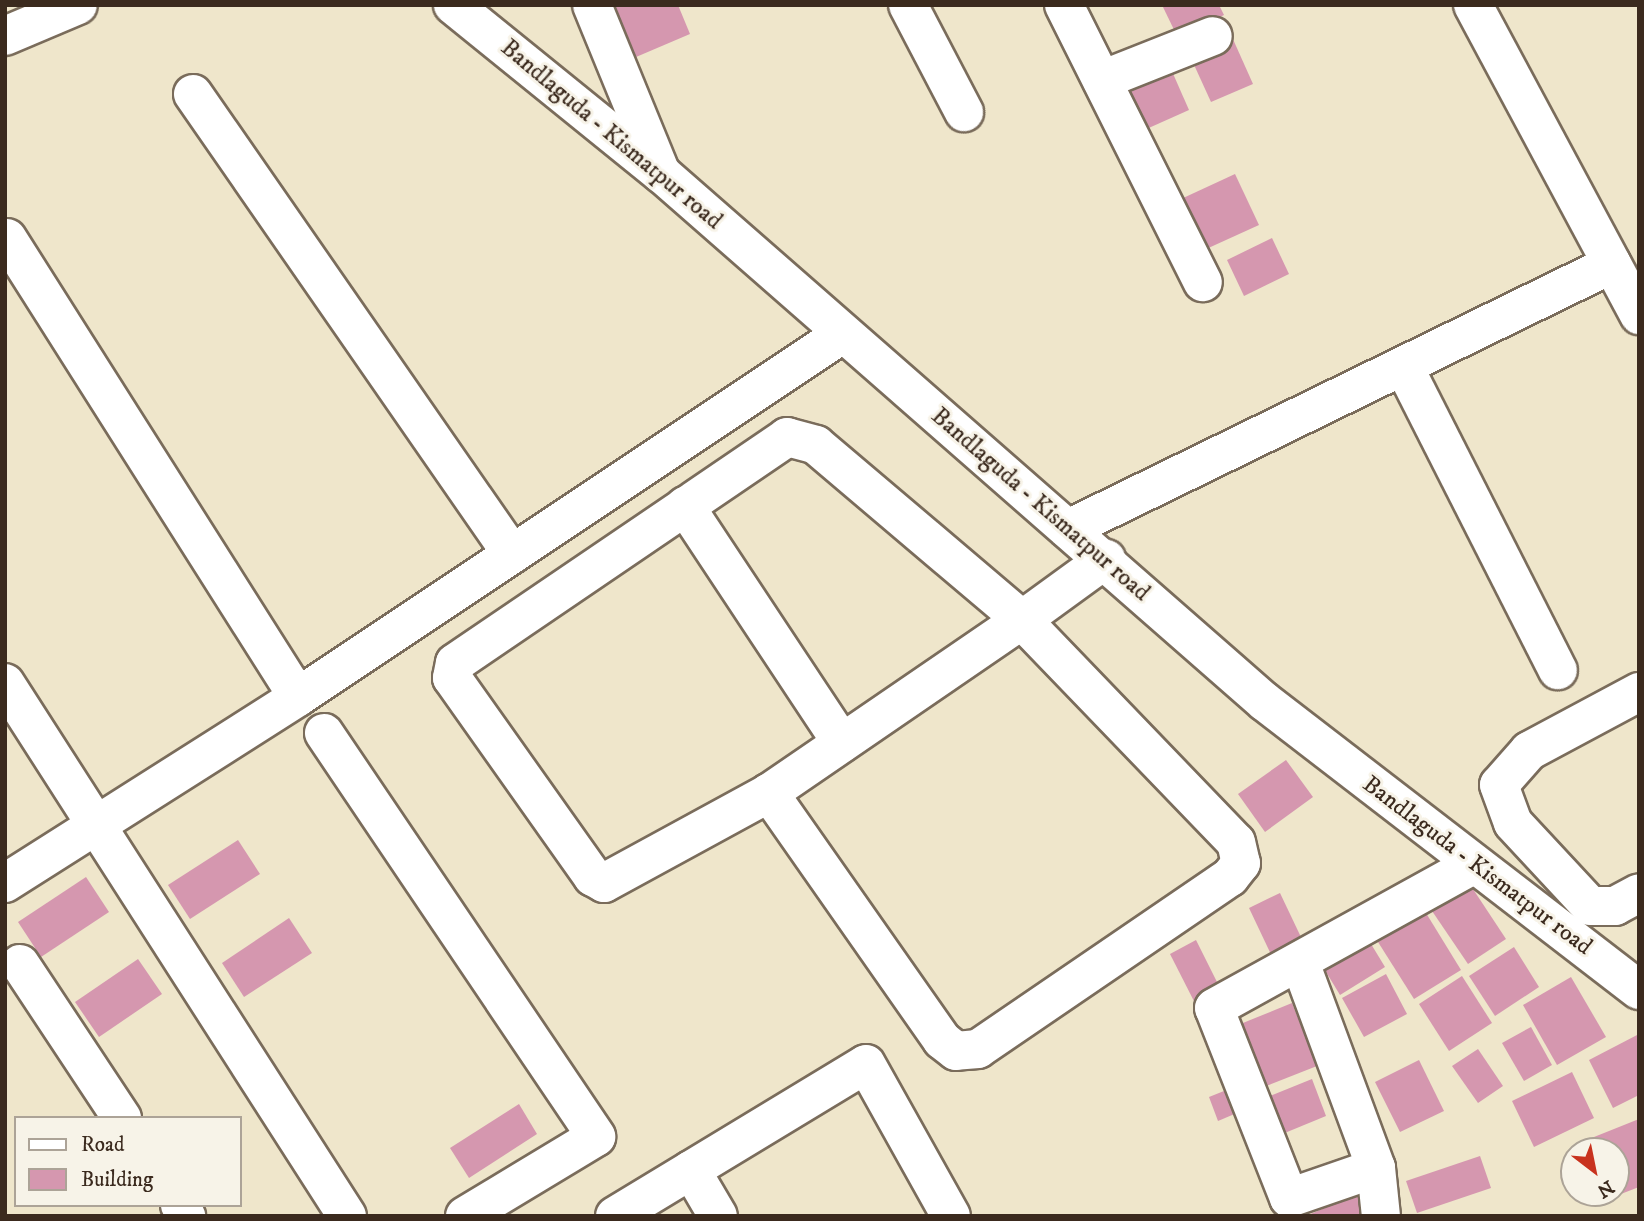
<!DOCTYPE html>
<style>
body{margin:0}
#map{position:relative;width:1644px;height:1221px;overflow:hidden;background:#efe6cb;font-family:"IM FELL DW Pica",serif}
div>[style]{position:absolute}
.building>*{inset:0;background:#d597af}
.roads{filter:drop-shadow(2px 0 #7a6c5b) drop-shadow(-2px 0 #7a6c5b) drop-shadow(0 2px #7a6c5b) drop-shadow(0 -2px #7a6c5b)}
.minor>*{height:38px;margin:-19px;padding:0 19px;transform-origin:19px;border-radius:19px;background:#fff}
span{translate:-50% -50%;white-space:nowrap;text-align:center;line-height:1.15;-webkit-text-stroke:6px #f7f3e8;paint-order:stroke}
.street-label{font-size:24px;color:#3b2a1e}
.frame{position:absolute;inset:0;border:7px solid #3b2a1e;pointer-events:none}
.legend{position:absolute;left:14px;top:1116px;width:228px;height:91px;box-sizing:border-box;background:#f7f3e8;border:2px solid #aca397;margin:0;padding:9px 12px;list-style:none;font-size:21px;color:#3b2a1e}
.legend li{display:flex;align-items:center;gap:14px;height:35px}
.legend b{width:35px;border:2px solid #aca397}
.north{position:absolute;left:1560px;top:1137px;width:70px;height:70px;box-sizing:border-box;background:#f7f3e8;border:2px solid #aca397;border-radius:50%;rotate:148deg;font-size:19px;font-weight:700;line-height:28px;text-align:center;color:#3b2a1e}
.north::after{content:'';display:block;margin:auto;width:24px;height:32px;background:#c8321e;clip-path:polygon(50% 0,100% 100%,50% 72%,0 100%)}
</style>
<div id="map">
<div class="building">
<div style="clip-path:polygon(606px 5px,678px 5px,690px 34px,629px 60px)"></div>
<div style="clip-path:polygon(1162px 5px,1219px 5px,1224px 15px,1178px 38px)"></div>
<div style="clip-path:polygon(1232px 37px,1253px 84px,1211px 102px,1190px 56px)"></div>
<div style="clip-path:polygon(1167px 60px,1189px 110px,1142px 131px,1120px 81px)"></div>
<div style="clip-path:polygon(1235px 174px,1259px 225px,1204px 250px,1181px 199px)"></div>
<div style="clip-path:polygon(1272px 238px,1289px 274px,1244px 296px,1227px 260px)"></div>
<div style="clip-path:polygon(1286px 760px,1313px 797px,1265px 832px,1238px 794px)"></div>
<div style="clip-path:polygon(238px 840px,260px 874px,190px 919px,168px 885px)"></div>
<div style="clip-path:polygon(86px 877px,109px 912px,41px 957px,18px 922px)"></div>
<div style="clip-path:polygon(1469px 883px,1506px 939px,1468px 964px,1430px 908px)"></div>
<div style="clip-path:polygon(1280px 893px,1309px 954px,1278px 969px,1249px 908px)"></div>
<div style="clip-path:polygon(1426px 913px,1461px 970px,1414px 999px,1378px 942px)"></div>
<div style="clip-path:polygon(289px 918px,312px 953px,244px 997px,222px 963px)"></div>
<div style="clip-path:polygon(1368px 939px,1385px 967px,1340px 995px,1323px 967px)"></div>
<div style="clip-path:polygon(1196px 940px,1225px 998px,1199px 1011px,1170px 954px)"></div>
<div style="clip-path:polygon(1514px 947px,1539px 987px,1495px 1016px,1469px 976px)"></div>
<div style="clip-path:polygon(138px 959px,162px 994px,99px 1037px,75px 1002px)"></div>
<div style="clip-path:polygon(1386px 974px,1407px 1014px,1364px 1037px,1342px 998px)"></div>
<div style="clip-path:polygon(1462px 976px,1492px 1023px,1449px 1051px,1419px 1004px)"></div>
<div style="clip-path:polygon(1571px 977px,1606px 1037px,1557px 1065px,1523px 1005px)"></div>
<div style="clip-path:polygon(1292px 1003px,1317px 1066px,1264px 1087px,1238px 1025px)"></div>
<div style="clip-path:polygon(1531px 1027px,1552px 1065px,1524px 1081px,1502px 1043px)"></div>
<div style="clip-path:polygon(1639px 1034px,1639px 1095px,1613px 1108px,1589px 1060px)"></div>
<div style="clip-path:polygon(1478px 1049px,1503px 1086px,1478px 1103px,1452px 1066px)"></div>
<div style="clip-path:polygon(1419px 1060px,1444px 1111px,1400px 1132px,1375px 1082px)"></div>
<div style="clip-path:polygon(1572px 1072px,1594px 1118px,1534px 1147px,1512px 1101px)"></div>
<div style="clip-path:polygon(1312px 1079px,1326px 1116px,1275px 1137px,1260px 1100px)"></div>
<div style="clip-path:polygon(1234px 1087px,1244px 1110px,1218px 1121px,1209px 1097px)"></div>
<div style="clip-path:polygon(519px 1104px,537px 1134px,469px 1178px,450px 1148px)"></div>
<div style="clip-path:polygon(1639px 1119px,1639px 1187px,1608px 1199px,1606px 1193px,1616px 1193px,1616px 1151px,1588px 1151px,1584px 1141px)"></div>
<div style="clip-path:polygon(1480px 1156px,1491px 1188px,1417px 1213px,1406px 1181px)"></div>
<div style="clip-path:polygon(1357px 1194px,1366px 1216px,1306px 1216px)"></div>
</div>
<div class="roads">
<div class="minor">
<div style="left:453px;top:5px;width:269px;rotate:39deg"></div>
<div style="left:662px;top:174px;width:801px;rotate:41.21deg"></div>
<div style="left:1265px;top:702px;width:472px;rotate:37.6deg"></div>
<div style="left:592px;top:5px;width:176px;rotate:67.7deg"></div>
<div style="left:908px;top:5px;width:121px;rotate:62.4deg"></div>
<div style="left:1064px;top:5px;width:310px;rotate:63.4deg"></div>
<div style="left:1473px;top:5px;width:352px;rotate:61.8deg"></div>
<div style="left:5px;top:36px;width:79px;rotate:-23deg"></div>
<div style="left:1102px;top:80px;width:119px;rotate:-21.6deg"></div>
<div style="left:193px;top:94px;width:560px;rotate:55.26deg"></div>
<div style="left:7px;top:238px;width:543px;rotate:57.63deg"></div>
<div style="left:1404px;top:367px;width:340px;rotate:63.1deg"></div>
<div style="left:685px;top:506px;width:284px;rotate:56.5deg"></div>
<div style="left:1068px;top:529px;width:605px;rotate:-25.97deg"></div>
<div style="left:5px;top:683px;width:633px;rotate:57.31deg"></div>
<div style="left:1639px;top:692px;width:125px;rotate:151.8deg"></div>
<div style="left:1529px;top:751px;width:45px;rotate:131.4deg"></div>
<div style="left:1499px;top:785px;width:40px;rotate:69.8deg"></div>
<div style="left:1513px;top:823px;width:113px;rotate:47.1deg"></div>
<div style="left:1590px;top:906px;width:25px"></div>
<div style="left:1615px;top:906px;width:27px;rotate:-28deg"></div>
<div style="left:324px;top:733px;width:487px;rotate:56deg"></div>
<div style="left:596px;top:1137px;width:153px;rotate:148.9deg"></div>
<div style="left:769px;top:793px;width:188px;rotate:151.4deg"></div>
<div style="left:604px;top:883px;width:13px;rotate:-151deg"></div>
<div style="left:593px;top:877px;width:244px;rotate:-125.3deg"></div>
<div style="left:452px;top:678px;width:15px;rotate:-79deg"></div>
<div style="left:455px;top:663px;width:402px;rotate:-34.2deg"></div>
<div style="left:787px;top:437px;width:30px;rotate:15deg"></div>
<div style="left:816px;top:445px;width:270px;rotate:40.3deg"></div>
<div style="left:1022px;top:620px;width:308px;rotate:46.1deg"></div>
<div style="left:1236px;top:842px;width:22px;rotate:77deg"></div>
<div style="left:1241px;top:863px;width:18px;rotate:128deg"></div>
<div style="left:1230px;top:877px;width:305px;rotate:145.7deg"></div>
<div style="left:978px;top:1049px;width:22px;rotate:175deg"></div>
<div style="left:956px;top:1051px;width:18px;rotate:-142deg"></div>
<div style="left:942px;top:1040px;width:302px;rotate:-125deg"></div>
<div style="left:769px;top:793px;width:306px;rotate:-34.4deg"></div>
<div style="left:1022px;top:620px;width:104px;rotate:-36deg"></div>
<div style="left:5px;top:883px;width:347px;rotate:-32.4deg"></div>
<div style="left:298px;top:697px;width:654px;rotate:-33.71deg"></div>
<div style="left:20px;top:964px;width:185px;rotate:56.5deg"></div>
<div style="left:1301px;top:965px;width:216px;rotate:69.7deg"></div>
<div style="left:1376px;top:1168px;width:48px;rotate:84.1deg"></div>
<div style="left:1376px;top:1168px;width:92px;rotate:161deg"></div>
<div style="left:1289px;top:1198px;width:204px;rotate:-111.5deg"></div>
<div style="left:1214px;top:1008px;width:296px;rotate:-28.9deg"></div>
<div style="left:691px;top:1170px;width:53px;rotate:59.6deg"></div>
<div style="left:180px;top:1205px;width:13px;rotate:61deg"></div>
<div style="left:615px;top:1216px;width:293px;rotate:-31.2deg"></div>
<div style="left:866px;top:1064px;width:174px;rotate:60.8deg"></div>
</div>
</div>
<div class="street-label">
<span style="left:611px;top:135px;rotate:40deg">Bandlaguda - Kismatpur road</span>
<span style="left:1040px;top:505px;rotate:41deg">Bandlaguda - Kismatpur road</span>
<span style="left:1477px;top:866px;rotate:37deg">Bandlaguda - Kismatpur road</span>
</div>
<div class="frame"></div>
<ul class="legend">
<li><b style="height:9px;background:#fff"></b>Road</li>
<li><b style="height:19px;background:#d597af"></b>Building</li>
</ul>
<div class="north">N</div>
</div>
